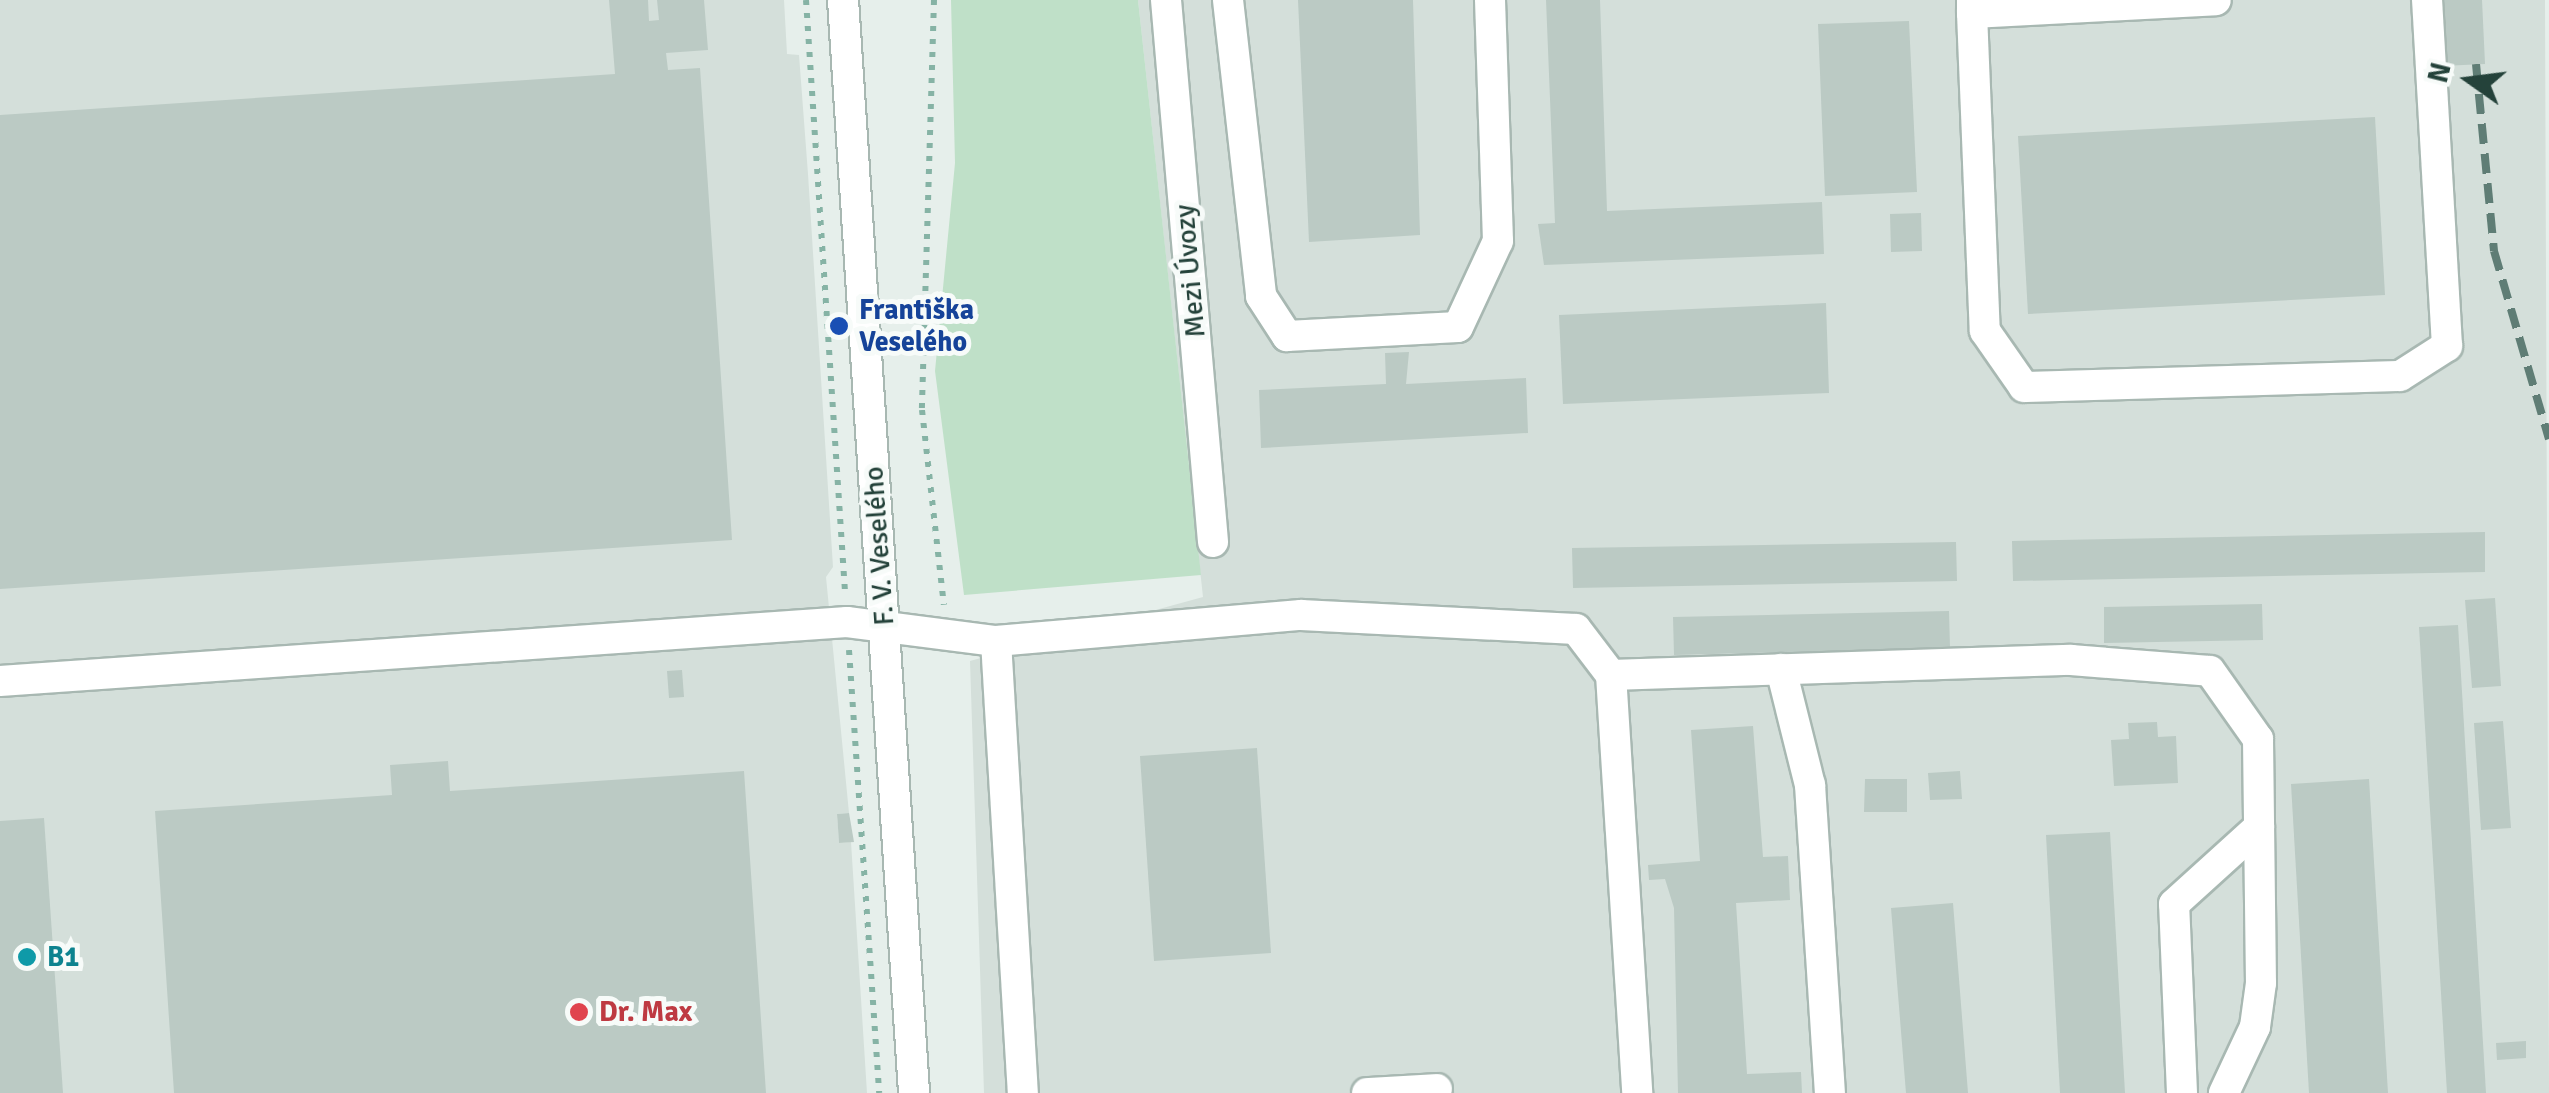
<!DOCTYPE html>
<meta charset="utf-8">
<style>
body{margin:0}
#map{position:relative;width:2549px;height:1093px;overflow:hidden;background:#e6efeb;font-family:Signika,sans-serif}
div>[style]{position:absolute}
.built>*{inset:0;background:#d4dfda}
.green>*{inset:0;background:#bfe0c8}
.building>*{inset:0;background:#bbcac4}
.path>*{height:6px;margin-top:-3px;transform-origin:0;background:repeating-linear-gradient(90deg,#86b3a5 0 5px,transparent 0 13px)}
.roads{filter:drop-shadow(2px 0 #a8b8b2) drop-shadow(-2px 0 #a8b8b2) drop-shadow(0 2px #a8b8b2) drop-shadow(0 -2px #a8b8b2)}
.minor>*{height:30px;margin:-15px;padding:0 15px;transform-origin:15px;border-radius:15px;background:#fff}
.rail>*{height:8px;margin-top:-4px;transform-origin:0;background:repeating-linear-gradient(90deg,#5f7d75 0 20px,transparent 0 30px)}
.dots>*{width:28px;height:28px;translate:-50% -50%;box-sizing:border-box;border:5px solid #f7fbf9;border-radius:50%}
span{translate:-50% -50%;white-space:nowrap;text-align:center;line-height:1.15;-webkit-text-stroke:10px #f7fbf9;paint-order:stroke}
.street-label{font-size:28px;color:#24423a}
.transit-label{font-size:28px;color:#164399;font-weight:700}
.left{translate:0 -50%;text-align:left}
.culture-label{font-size:28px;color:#0d838f;font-weight:700}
.health-label{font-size:28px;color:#be3a42;font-weight:700}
.north{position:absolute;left:2419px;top:30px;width:100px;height:100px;-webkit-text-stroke:8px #f7fbf9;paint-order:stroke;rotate:284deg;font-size:28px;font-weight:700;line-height:40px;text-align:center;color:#24423a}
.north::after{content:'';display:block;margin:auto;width:35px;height:45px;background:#24423a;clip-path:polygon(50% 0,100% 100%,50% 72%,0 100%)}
</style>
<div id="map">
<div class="built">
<div style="clip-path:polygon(0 0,784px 0,787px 54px,799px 55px,808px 174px,833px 567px,826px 577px,849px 813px,837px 814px,839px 843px,851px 842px,867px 1093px,0 1093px)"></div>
<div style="clip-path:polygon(1138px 0,2545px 0,2549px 1093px,984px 1093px,970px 661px,1203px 597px)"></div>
</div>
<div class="green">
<div style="clip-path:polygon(951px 0,1138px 0,1201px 575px,964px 595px,935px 371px,955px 163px)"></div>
</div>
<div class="building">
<div style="clip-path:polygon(609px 0,648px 0,649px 21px,659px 20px,657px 0,704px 0,708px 50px,666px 53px,668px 70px,700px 68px,732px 540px,0 589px,0 115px,615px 74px)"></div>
<div style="clip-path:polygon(1298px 0,1413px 0,1420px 235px,1309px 242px)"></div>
<div style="clip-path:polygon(1546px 0,1600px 0,1607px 211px,1822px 202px,1824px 254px,1544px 265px,1538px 224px,1555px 223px)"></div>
<div style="clip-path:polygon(2417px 0,2482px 0,2485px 64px,2420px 67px)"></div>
<div style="clip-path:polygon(1909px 21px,1917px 192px,1825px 196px,1818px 24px)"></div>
<div style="clip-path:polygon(2375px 117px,2385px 295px,2028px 314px,2018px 136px)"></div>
<div style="clip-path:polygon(1921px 213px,1922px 251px,1891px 252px,1890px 214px)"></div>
<div style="clip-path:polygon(1826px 303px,1829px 393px,1563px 404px,1559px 315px)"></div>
<div style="clip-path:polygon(1409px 352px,1406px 384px,1526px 378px,1528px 433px,1261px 448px,1259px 390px,1386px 384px,1385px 353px)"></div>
<div style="clip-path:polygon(2485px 532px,2485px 572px,2013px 581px,2012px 541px)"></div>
<div style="clip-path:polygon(1956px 542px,1957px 581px,1573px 588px,1572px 548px)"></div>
<div style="clip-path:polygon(2495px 598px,2501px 686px,2472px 688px,2465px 600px)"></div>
<div style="clip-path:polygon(2262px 604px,2263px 640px,2104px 643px,2104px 607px)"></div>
<div style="clip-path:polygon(1949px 611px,1950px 648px,1674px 655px,1673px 617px)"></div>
<div style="clip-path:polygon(2458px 625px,2486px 1093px,2447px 1093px,2419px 627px)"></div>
<div style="clip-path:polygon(682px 670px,684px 697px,669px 698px,667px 671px)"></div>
<div style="clip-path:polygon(2503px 721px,2511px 828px,2481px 830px,2474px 723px)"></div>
<div style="clip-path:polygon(2157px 722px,2158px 737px,2176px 736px,2178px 783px,2114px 786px,2111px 740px,2129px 739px,2128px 723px)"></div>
<div style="clip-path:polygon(1753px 726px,1763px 857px,1788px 856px,1790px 900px,1736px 903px,1747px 1074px,1801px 1072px,1802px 1093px,1678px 1093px,1674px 908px,1665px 879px,1649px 880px,1648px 865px,1700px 861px,1691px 730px)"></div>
<div style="clip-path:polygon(1257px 748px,1271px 953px,1154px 961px,1140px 756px)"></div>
<div style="clip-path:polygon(448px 761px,450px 791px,744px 771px,766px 1093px,174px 1093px,155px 811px,392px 795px,390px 765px)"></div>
<div style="clip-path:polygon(1960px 771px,1962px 799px,1930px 800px,1928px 773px)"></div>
<div style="clip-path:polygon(1865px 779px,1907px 779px,1907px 812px,1864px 812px)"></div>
<div style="clip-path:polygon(2369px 779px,2388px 1093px,2309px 1093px,2291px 784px)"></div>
<div style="clip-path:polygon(849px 813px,854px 842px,839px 843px,837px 814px)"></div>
<div style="clip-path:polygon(44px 818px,63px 1093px,0 1093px,0 821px)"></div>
<div style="clip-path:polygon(2110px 832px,2125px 1093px,2060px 1093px,2046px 835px)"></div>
<div style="clip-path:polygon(1953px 903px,1968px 1093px,1906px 1093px,1891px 908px)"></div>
<div style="clip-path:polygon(2526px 1041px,2526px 1058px,2497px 1060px,2496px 1043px)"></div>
</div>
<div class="path">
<div style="left:806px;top:0;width:593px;rotate:86.23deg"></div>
<div style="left:934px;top:0;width:410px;rotate:91.7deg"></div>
<div style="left:922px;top:410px;width:196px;rotate:83.6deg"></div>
<div style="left:849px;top:650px;width:444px;rotate:86.1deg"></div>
</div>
<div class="roads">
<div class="minor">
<div style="left:843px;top:0;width:1095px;rotate:86.28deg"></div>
<div style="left:1166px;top:0;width:544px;rotate:85.04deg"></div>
<div style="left:1228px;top:0;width:298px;rotate:83.6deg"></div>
<div style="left:1261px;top:296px;width:48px;rotate:57deg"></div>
<div style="left:1287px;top:336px;width:171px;rotate:-3deg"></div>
<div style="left:1458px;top:327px;width:95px;rotate:-65.1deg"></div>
<div style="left:1498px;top:241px;width:241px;rotate:-91.9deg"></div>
<div style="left:1972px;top:0;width:13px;rotate:90deg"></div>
<div style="left:1972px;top:13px;width:244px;rotate:-3deg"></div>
<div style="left:1972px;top:13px;width:318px;rotate:87.7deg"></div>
<div style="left:1985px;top:331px;width:68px;rotate:55.1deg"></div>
<div style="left:2024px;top:387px;width:376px;rotate:-1.7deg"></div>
<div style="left:2400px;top:376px;width:56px;rotate:-32.6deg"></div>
<div style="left:2447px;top:346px;width:347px;rotate:-93.3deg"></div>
<div style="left:996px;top:641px;width:306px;rotate:-4.9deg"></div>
<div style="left:1301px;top:615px;width:275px;rotate:2.9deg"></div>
<div style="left:1576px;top:629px;width:58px;rotate:52.7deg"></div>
<div style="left:1611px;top:675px;width:460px;rotate:-1.9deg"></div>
<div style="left:2071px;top:660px;width:139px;rotate:4.5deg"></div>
<div style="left:2210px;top:671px;width:83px;rotate:54.8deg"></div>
<div style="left:2258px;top:739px;width:244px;rotate:89.3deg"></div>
<div style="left:2261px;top:983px;width:44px;rotate:97.8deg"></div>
<div style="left:2255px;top:1027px;width:73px;rotate:115.2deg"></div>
<div style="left:1781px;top:669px;width:120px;rotate:76deg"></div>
<div style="left:1810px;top:785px;width:309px;rotate:86.3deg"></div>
<div style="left:1611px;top:675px;width:419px;rotate:86.4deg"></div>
<div style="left:0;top:681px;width:849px;rotate:-3.98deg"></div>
<div style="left:847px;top:622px;width:150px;rotate:7.3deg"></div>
<div style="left:996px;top:641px;width:453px;rotate:86.6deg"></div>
<div style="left:1367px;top:1093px;width:70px;rotate:-3.3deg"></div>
<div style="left:2182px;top:1093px;width:189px;rotate:-92.4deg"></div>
<div style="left:2174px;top:904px;width:115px;rotate:-42.2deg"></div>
</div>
</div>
<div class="rail">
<div style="left:2476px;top:64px;width:188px;rotate:84.5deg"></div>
<div style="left:2494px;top:251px;width:196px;rotate:73.7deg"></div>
</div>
<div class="dots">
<div style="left:839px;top:326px;background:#1a4fb4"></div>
<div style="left:27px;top:957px;background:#0f9aa8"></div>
<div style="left:579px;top:1012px;background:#e0444e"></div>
</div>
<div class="street-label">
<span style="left:1190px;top:271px;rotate:-95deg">Mezi Úvozy</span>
<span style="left:879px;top:546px;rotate:-94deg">F. V. Veselého</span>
</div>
<div class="transit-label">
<span class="left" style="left:859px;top:326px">Františka<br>Veselého</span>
</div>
<div class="culture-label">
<span class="left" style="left:47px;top:957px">B1</span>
</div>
<div class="health-label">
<span class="left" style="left:599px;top:1012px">Dr. Max</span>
</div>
<div class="north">N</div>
</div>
